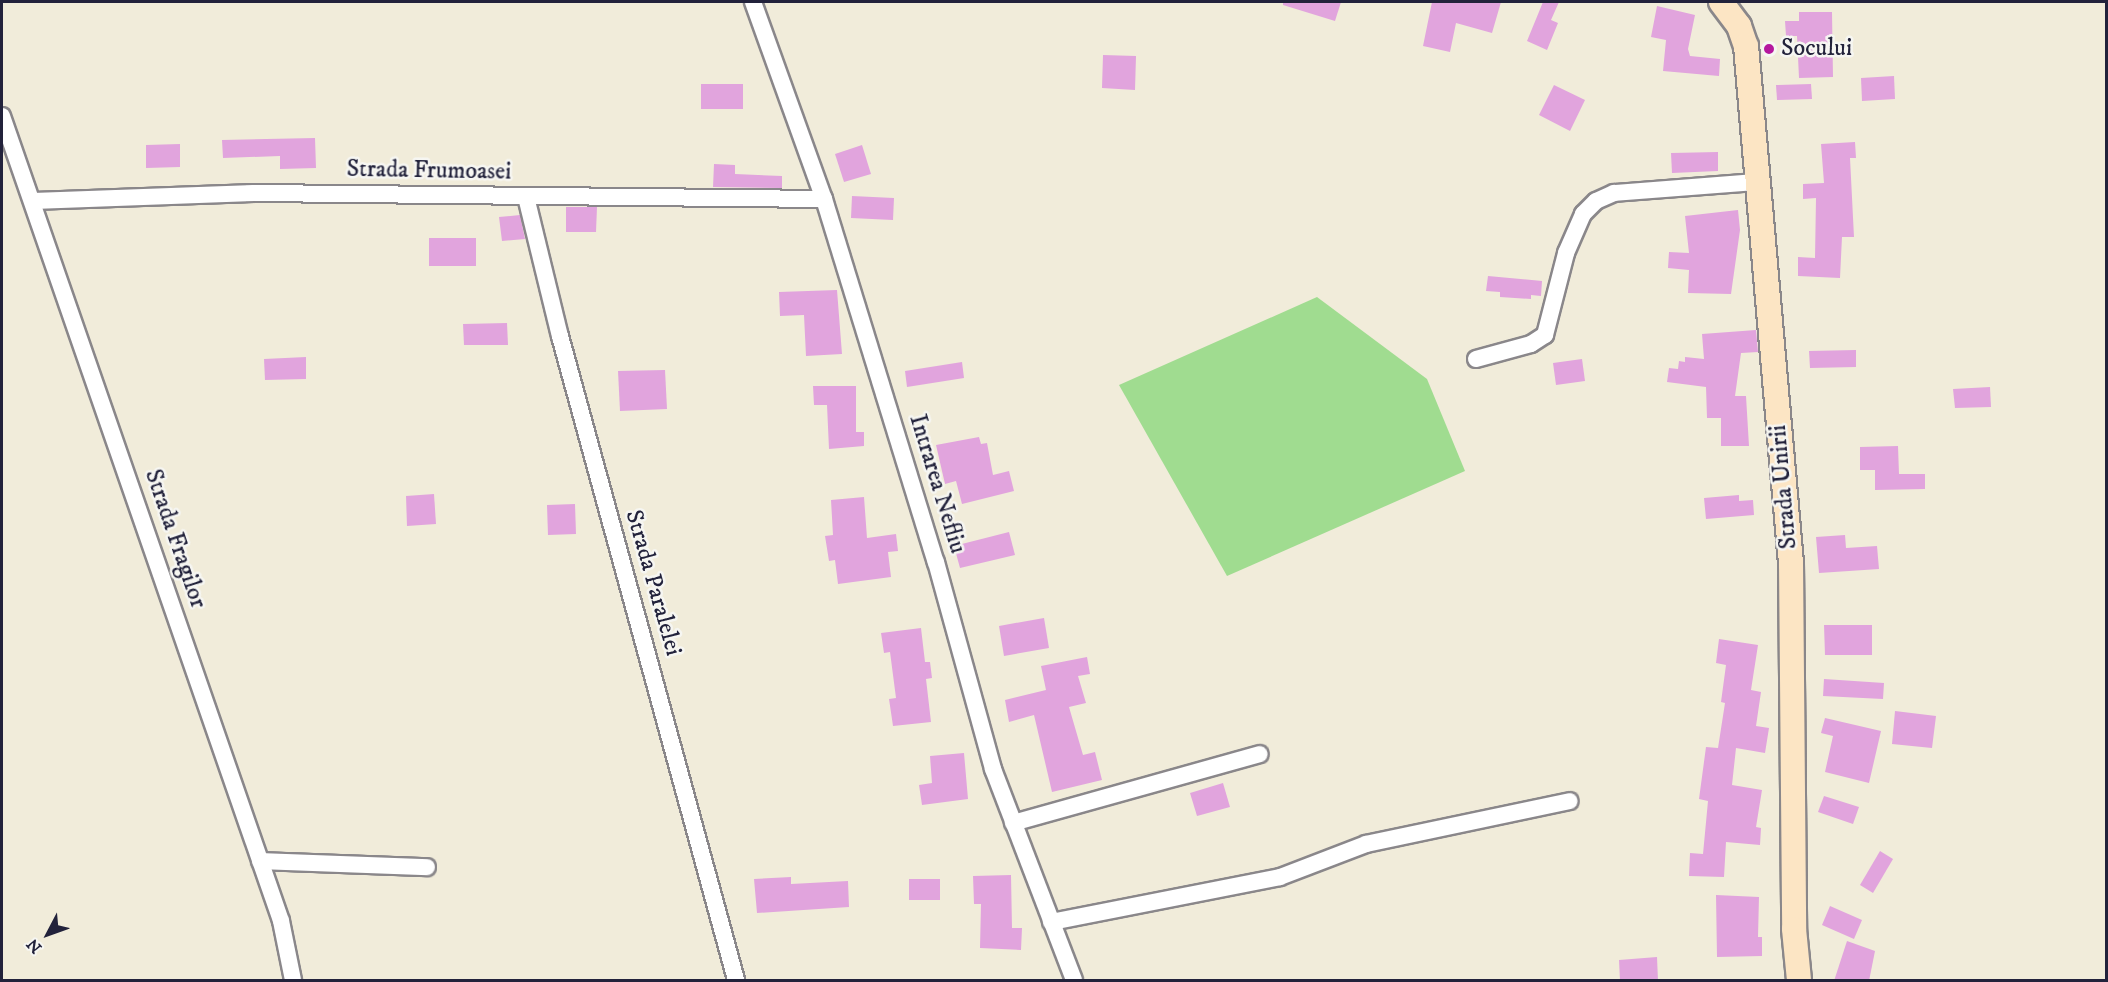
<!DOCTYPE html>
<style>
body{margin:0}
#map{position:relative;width:2108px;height:982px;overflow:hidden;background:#f1ecda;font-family:"IM FELL DW Pica",serif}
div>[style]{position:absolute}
.green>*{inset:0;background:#a0dc90}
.building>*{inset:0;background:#e1a4dd}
.roads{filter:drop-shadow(2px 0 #8a878a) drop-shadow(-2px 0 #8a878a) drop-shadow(0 2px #8a878a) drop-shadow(0 -2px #8a878a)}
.minor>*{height:16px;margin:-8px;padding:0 8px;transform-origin:8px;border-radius:8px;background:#fff}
.secondary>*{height:24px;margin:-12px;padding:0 12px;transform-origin:12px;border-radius:12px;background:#fce5c4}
.dots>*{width:16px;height:16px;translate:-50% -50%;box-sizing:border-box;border:3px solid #f6f6f2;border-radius:50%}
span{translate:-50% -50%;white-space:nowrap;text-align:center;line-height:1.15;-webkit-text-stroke:5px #f6f6f2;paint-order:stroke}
.poi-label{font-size:24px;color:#22223b}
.left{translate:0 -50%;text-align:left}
.street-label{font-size:24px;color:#22223b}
.frame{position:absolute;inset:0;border:3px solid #22223b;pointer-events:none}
.north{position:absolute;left:18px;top:904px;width:60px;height:60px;-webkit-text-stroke:4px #f6f6f2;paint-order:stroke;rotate:229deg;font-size:16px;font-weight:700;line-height:24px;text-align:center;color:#22223b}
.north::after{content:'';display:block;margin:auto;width:21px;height:27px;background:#22223b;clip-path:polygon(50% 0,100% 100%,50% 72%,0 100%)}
</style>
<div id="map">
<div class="green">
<div style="clip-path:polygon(1317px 297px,1427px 379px,1465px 471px,1227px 576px,1119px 385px)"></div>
</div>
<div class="building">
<div style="clip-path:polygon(1283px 2px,1341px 2px,1335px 21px,1283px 5px)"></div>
<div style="clip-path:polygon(1432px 2px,1501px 2px,1492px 33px,1456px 23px,1450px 52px,1423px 46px)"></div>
<div style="clip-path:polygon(1543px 2px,1559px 2px,1551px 20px,1558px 23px,1547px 50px,1527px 41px)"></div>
<div style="clip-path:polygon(1657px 6px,1695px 15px,1688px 49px,1690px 56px,1720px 59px,1719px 76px,1663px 71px,1666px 40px,1651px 37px)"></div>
<div style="clip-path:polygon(1799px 12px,1832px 12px,1833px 77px,1799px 78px,1797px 36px,1786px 36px,1785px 21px,1799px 21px)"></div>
<div style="clip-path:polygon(1103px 55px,1136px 56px,1135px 90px,1102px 88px)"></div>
<div style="clip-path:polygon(1894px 76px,1895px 99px,1862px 101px,1861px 78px)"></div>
<div style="clip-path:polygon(701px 84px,743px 84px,743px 109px,701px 109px)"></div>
<div style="clip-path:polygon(1811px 84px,1812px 99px,1777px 100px,1776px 85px)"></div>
<div style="clip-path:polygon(1554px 85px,1585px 100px,1570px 131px,1539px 115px)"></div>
<div style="clip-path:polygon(315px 138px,316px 168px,280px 169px,280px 156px,223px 158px,222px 140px)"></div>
<div style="clip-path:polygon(1855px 142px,1856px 158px,1850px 158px,1854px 237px,1842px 237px,1840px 278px,1798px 276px,1798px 257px,1815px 258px,1816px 198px,1803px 199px,1803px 184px,1824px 183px,1821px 144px)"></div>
<div style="clip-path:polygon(180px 144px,180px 167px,146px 168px,146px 145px)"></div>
<div style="clip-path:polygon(862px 145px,871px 174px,844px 182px,835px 154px)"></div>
<div style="clip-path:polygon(1718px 152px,1718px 171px,1672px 173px,1671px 153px)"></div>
<div style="clip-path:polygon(714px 164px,735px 165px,735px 174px,782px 176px,782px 188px,713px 187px)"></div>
<div style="clip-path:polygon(852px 196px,894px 198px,893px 220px,851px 218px)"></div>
<div style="clip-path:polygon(566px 207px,597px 207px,596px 232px,566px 232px)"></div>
<div style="clip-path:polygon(1738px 210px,1740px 230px,1731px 294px,1688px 293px,1689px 270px,1668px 268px,1669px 252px,1689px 253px,1685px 216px)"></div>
<div style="clip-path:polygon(520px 215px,525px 239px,502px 241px,499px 217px)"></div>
<div style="clip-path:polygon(429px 238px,476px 238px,476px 266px,429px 266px)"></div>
<div style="clip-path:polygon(1488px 276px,1542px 281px,1541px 296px,1531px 295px,1531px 299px,1500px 297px,1500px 292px,1486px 291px)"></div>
<div style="clip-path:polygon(837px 290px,842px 354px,806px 356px,804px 315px,780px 316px,779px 292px)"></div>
<div style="clip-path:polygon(507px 323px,508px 345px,464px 345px,463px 324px)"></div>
<div style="clip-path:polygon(1756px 330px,1758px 352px,1741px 353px,1735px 396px,1746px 396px,1749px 446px,1721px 446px,1721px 418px,1707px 418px,1706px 387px,1667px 382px,1669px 368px,1678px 369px,1679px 361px,1685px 362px,1685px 357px,1704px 359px,1702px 334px)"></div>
<div style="clip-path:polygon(1856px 350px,1856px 367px,1810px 368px,1809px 351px)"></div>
<div style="clip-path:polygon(306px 357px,306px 379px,265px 380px,264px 359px)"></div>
<div style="clip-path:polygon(1582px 359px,1585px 381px,1556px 385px,1553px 363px)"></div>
<div style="clip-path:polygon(962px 362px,964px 378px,907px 387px,905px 371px)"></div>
<div style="clip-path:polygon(665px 370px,667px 409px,620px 411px,618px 371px)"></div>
<div style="clip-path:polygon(813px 386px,856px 386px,856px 432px,864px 432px,864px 446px,829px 449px,827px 405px,814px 405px)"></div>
<div style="clip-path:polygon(1990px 387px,1991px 407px,1955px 408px,1953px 389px)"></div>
<div style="clip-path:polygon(979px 437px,981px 444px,987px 443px,993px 475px,1009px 471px,1014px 491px,962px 504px,956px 481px,945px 484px,936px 445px)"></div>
<div style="clip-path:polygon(1898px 446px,1899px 474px,1925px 474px,1925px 489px,1875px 490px,1875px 470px,1860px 470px,1860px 447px)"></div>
<div style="clip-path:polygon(434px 494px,436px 524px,407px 526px,406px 496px)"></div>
<div style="clip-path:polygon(1739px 495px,1739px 501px,1753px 500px,1754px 515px,1706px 519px,1704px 498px)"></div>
<div style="clip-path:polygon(864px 497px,867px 538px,896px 534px,898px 551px,888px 552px,891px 577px,838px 584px,835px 560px,829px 561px,825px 536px,833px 535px,831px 500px)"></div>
<div style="clip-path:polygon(575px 504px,576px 534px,548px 535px,547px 505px)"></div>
<div style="clip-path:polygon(1009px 532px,1015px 555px,960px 568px,954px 546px)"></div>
<div style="clip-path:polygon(1845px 535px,1846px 548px,1877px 546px,1879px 569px,1819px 573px,1816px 537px)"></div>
<div style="clip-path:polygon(1044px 618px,1049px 648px,1004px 656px,999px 626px)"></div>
<div style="clip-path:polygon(1824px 625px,1872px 625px,1872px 655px,1825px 655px)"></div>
<div style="clip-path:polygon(921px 628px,925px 662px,930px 662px,932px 678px,926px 679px,931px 722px,893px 726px,889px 699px,896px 698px,890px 652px,884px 653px,881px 633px)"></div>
<div style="clip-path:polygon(1719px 639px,1758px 645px,1751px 690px,1761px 692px,1756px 726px,1769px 728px,1765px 753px,1736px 748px,1732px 785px,1762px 790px,1756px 827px,1761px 828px,1760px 845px,1726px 842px,1724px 877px,1689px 876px,1690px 853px,1703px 854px,1708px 801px,1699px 799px,1706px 747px,1718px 748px,1725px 703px,1721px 702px,1726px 665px,1716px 663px)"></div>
<div style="clip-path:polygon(1087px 657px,1090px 674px,1078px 676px,1086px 703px,1069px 707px,1083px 755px,1095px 752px,1102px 780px,1052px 792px,1034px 715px,1009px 722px,1005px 700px,1046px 690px,1041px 666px)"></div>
<div style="clip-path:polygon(1824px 679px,1884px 683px,1883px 699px,1823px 696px)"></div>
<div style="clip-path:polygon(1895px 711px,1936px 716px,1932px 748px,1892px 744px)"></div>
<div style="clip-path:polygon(1825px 718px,1881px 731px,1869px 783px,1825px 772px,1833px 736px,1821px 733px)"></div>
<div style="clip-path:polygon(964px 753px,968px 799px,922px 805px,919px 785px,932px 783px,930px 756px)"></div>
<div style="clip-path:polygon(1223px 783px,1230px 807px,1197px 816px,1190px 793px)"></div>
<div style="clip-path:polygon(1824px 796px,1859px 807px,1853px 824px,1818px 812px)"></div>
<div style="clip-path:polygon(1880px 851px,1893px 859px,1873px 893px,1860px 885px)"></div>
<div style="clip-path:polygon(1011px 875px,1012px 928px,1022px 928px,1021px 950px,980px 948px,981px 904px,974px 904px,973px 876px)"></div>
<div style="clip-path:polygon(791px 877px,791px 884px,848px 881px,849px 907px,757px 913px,754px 879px)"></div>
<div style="clip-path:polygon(909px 879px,940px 879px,940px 900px,909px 900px)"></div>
<div style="clip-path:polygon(1716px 895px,1759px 897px,1758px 937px,1762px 937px,1762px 956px,1717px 957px)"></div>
<div style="clip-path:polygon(1830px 906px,1862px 920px,1854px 939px,1822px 925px)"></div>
<div style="clip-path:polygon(1847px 941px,1875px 951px,1869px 981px,1834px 981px)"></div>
<div style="clip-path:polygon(1657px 957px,1658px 981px,1620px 981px,1619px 960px)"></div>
</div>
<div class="roads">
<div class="minor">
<div style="left:753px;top:2px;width:209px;rotate:70.2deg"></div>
<div style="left:824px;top:199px;width:380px;rotate:72.9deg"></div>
<div style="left:936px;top:562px;width:215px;rotate:74.6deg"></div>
<div style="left:993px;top:769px;width:226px;rotate:69deg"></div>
<div style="left:2px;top:116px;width:852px;rotate:70.88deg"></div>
<div style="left:281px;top:921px;width:60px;rotate:78.5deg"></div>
<div style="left:526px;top:197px;width:143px;rotate:76.3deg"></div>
<div style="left:560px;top:336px;width:668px;rotate:74.71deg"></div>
<div style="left:33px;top:201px;width:221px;rotate:-2.1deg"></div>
<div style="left:254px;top:193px;width:570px;rotate:0.6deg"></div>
<div style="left:1476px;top:359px;width:57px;rotate:-15.3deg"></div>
<div style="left:1531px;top:344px;width:17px;rotate:-33deg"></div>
<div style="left:1545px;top:335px;width:85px;rotate:-75.6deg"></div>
<div style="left:1566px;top:253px;width:43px;rotate:-66.4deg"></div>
<div style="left:1583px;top:214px;width:18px;rotate:-45deg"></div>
<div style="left:1596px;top:201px;width:20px;rotate:-24deg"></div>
<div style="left:1614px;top:193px;width:144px;rotate:-4.4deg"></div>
<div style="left:1013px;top:823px;width:256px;rotate:-15.6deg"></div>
<div style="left:260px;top:861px;width:167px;rotate:2.1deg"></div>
<div style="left:1051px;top:922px;width:233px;rotate:-11.1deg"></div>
<div style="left:1280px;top:877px;width:92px;rotate:-21deg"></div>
<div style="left:1366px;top:844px;width:208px;rotate:-11.9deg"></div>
</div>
<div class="secondary">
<div style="left:1721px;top:2px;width:30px;rotate:53deg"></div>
<div style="left:1739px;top:26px;width:21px;rotate:71deg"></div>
<div style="left:1746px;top:46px;width:519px;rotate:85.03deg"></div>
<div style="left:1791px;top:563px;width:366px;rotate:89.5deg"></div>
<div style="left:1794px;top:929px;width:51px;rotate:84.4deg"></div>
</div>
</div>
<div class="dots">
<div style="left:1769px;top:49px;background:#b5179e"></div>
</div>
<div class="poi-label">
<span class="left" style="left:1781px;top:49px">Socului</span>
</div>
<div class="street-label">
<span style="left:429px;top:171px;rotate:1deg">Strada Frumoasei</span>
<span style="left:937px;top:484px;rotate:73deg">Intrarea Nefliu</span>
<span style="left:1784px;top:487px;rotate:-95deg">Strada Unirii</span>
<span style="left:175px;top:539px;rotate:71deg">Strada Fragilor</span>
<span style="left:653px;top:583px;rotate:74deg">Strada Paralelei</span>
</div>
<div class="frame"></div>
<div class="north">N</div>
</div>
